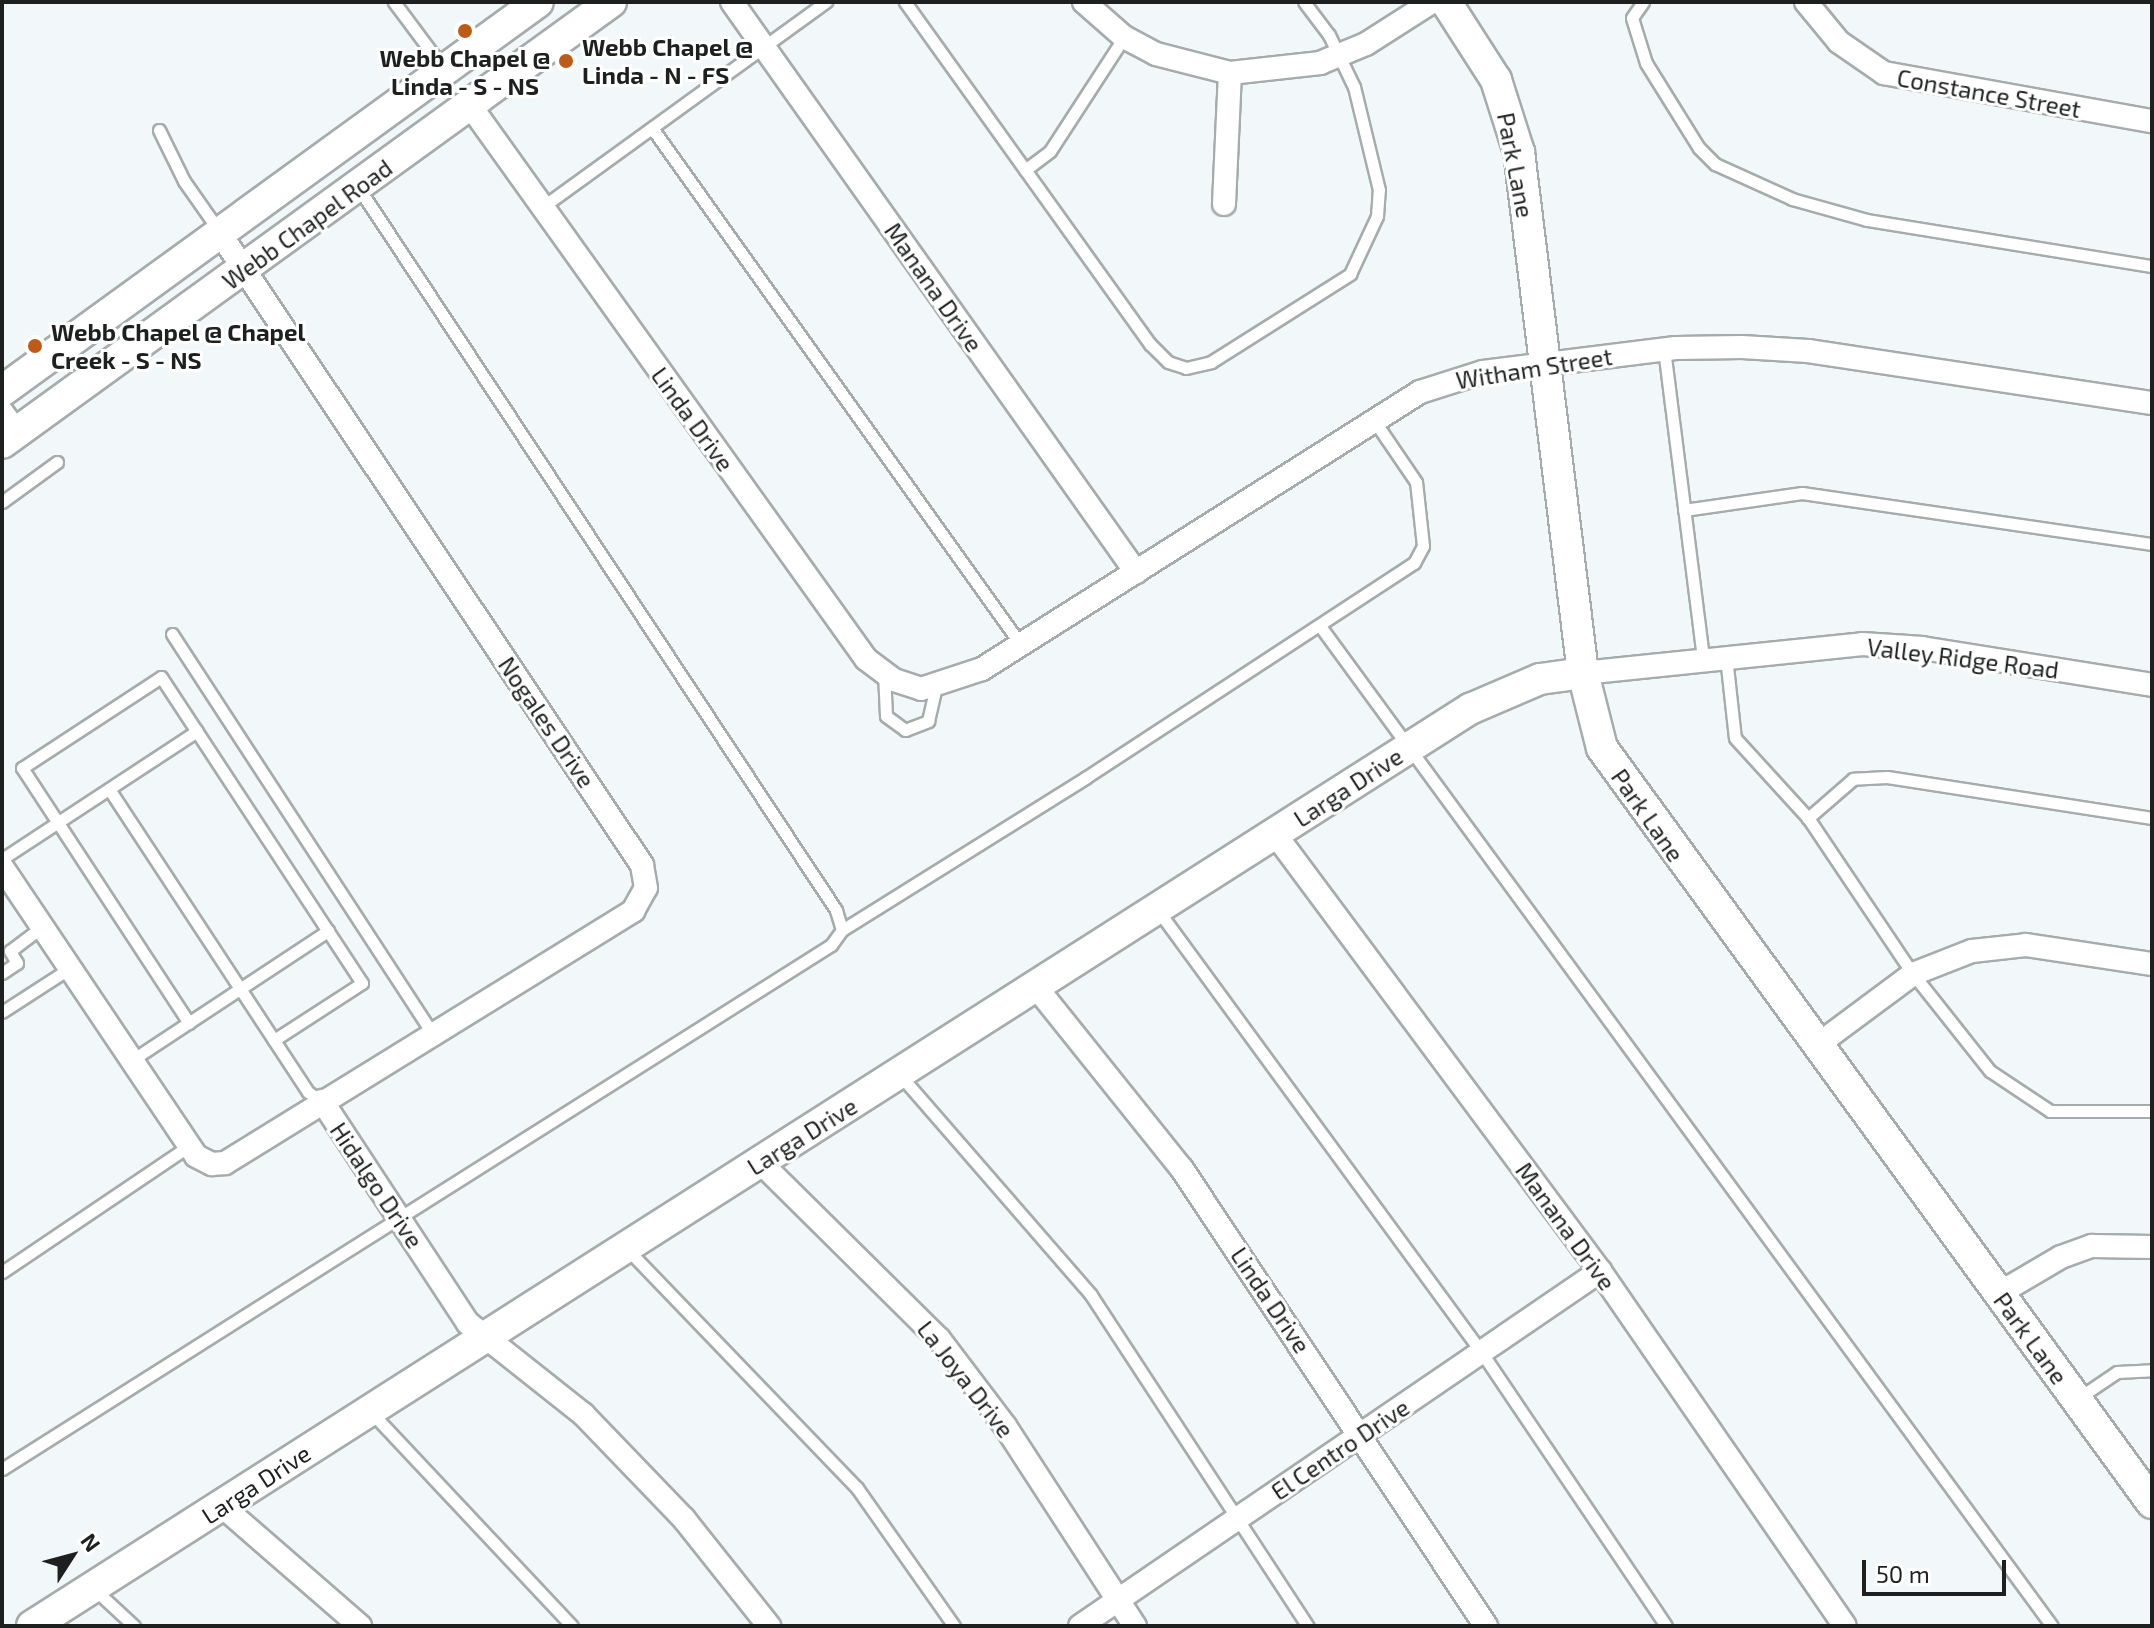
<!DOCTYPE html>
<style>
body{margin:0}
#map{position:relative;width:2154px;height:1628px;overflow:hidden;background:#f2f8f9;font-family:"Exo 2",sans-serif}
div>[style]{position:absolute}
.roads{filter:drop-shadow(2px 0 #a6acac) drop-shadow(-2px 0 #a6acac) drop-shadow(0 2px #a6acac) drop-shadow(0 -2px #a6acac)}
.lane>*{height:11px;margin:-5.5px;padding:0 5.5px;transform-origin:5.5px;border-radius:5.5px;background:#fff}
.street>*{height:22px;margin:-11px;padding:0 11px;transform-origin:11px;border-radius:11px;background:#fff}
.secondary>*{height:30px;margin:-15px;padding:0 15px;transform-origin:15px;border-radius:15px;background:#fff}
.dots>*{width:22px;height:22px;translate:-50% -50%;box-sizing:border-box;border:4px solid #fff;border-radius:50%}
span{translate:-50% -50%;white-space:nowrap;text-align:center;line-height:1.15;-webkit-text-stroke:6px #fff;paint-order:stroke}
.poi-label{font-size:24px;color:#1e2020;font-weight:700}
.left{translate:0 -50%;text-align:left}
.street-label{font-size:24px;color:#1e2020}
.frame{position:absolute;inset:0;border:4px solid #1e2020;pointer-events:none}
.north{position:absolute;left:32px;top:1516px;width:80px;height:80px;-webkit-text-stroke:6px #fff;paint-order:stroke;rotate:54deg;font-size:22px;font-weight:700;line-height:32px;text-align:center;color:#1e2020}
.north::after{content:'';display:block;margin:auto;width:28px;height:36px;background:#1e2020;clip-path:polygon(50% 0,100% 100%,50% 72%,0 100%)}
.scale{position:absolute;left:1862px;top:1560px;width:144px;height:36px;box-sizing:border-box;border:4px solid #1e2020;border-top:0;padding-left:10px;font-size:24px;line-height:28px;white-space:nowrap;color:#1e2020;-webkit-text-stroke:6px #fff;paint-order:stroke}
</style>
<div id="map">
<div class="roads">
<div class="lane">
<div style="left:394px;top:2px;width:84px;rotate:53.3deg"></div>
<div style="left:905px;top:2px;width:421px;rotate:54.4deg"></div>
<div style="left:1150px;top:344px;width:25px;rotate:45deg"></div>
<div style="left:1168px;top:362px;width:19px;rotate:18deg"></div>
<div style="left:1186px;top:368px;width:26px;rotate:-13deg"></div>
<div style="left:1211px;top:362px;width:165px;rotate:-32.3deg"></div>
<div style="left:1350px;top:274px;width:64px;rotate:-65deg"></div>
<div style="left:1377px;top:216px;width:26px;rotate:-86deg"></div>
<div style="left:1379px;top:190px;width:106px;rotate:-103.6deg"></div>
<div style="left:1354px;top:87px;width:58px;rotate:-115.7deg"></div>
<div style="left:1329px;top:35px;width:41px;rotate:-127.1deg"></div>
<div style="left:1643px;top:2px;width:19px;rotate:125deg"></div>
<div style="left:1632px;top:18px;width:47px;rotate:72.7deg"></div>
<div style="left:1646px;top:63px;width:100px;rotate:58.1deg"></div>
<div style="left:1699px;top:148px;width:23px;rotate:45deg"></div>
<div style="left:1715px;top:164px;width:85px;rotate:24.4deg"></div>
<div style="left:1792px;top:199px;width:78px;rotate:15.6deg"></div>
<div style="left:1867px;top:220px;width:289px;rotate:9.2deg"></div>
<div style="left:652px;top:128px;width:635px;rotate:54.48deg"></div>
<div style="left:159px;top:130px;width:57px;rotate:63.9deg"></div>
<div style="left:184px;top:181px;width:61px;rotate:55deg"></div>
<div style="left:1025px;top:170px;width:31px;rotate:-37deg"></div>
<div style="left:1050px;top:151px;width:136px;rotate:-57deg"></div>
<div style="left:541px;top:208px;width:352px;rotate:-35.9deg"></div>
<div style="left:1664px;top:349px;width:312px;rotate:82.8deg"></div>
<div style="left:2px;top:502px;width:68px;rotate:-36deg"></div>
<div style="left:1684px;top:510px;width:119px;rotate:-8.2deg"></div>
<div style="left:1802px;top:493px;width:354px;rotate:8.3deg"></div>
<div style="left:1320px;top:626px;width:1239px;rotate:53.8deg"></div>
<div style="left:172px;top:634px;width:476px;rotate:56.9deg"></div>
<div style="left:1726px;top:657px;width:81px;rotate:83.7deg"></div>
<div style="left:1735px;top:738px;width:108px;rotate:47.6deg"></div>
<div style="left:884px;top:673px;width:43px;rotate:87.3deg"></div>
<div style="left:886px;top:716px;width:24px;rotate:36deg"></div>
<div style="left:905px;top:730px;width:25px;rotate:-21deg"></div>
<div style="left:928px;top:721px;width:35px;rotate:-77deg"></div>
<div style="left:109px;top:789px;width:363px;rotate:56.7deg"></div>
<div style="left:308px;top:1092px;width:17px;rotate:33deg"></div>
<div style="left:2152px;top:818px;width:268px;rotate:-171.2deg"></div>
<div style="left:1887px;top:777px;width:34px;rotate:177deg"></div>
<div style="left:1853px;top:779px;width:60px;rotate:139.1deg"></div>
<div style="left:1808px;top:818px;width:188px;rotate:56.1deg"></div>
<div style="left:1913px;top:974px;width:124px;rotate:51.6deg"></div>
<div style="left:1990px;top:1071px;width:72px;rotate:33.7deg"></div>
<div style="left:2050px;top:1111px;width:102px"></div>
<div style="left:2px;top:859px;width:233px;rotate:-33.3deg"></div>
<div style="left:1157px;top:909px;width:550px;rotate:53.8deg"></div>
<div style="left:1482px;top:1353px;width:329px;rotate:56deg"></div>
<div style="left:842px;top:930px;width:287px;rotate:-32deg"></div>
<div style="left:1085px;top:778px;width:393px;rotate:-33.2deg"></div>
<div style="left:1414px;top:563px;width:19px;rotate:-62deg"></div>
<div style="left:1423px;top:546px;width:64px;rotate:-96.2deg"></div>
<div style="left:1416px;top:482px;width:73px;rotate:-124.3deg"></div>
<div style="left:2px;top:973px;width:18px;rotate:-34deg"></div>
<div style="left:17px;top:963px;width:14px;rotate:-120deg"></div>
<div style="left:10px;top:951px;width:40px;rotate:-37deg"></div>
<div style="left:2px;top:1012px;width:81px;rotate:-32.9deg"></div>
<div style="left:189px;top:1023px;width:305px;rotate:-123.2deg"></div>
<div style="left:22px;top:768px;width:166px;rotate:-33.2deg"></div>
<div style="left:161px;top:677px;width:366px;rotate:56.7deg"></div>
<div style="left:362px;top:983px;width:105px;rotate:147.1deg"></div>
<div style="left:132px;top:1060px;width:235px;rotate:-33.4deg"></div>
<div style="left:900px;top:1075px;width:291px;rotate:49deg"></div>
<div style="left:1091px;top:1295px;width:396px;rotate:56.8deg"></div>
<div style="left:626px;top:1248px;width:333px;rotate:46.1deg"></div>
<div style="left:857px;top:1488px;width:169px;rotate:54.9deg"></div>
<div style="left:2px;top:1272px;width:225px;rotate:-34deg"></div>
<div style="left:2077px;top:1399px;width:48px;rotate:-34deg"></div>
<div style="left:2117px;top:1372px;width:35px;rotate:-3deg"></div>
<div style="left:370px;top:1411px;width:295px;rotate:46.8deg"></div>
<div style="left:2px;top:1469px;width:981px;rotate:-32.3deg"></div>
<div style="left:831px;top:945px;width:19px;rotate:-54deg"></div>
<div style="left:842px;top:930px;width:21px;rotate:-107deg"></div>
<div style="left:836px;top:910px;width:867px;rotate:-123.47deg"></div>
<div style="left:93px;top:1588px;width:56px;rotate:42.8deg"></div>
</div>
<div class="street">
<div style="left:732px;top:2px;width:699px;rotate:54.67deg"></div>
<div style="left:1084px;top:2px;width:53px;rotate:41.2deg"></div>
<div style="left:1124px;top:37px;width:36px;rotate:28deg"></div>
<div style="left:1156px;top:54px;width:76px;rotate:14.4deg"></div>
<div style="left:1230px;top:73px;width:91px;rotate:-6.3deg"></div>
<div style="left:1320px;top:63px;width:50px;rotate:-22.4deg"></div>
<div style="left:1366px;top:44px;width:78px;rotate:-32.5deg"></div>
<div style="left:1806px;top:2px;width:52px;rotate:50.5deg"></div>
<div style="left:1839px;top:42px;width:55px;rotate:34.6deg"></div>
<div style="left:1884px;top:73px;width:272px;rotate:10.2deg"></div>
<div style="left:469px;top:104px;width:682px;rotate:54.42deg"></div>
<div style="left:866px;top:659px;width:35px;rotate:37deg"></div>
<div style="left:894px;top:680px;width:28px;rotate:18deg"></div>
<div style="left:921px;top:689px;width:64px;rotate:-18.2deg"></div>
<div style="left:982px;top:669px;width:518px;rotate:-32.31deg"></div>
<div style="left:1420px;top:392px;width:66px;rotate:-17.6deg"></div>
<div style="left:1483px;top:372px;width:194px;rotate:-7.1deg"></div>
<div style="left:1676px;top:348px;width:66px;rotate:-0.9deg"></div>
<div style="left:1742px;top:347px;width:66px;rotate:3.5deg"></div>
<div style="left:1808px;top:351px;width:348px;rotate:8.6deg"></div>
<div style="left:1224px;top:204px;width:131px;rotate:-87.4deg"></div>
<div style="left:2px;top:412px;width:26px;rotate:54deg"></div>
<div style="left:1583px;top:673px;width:281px;rotate:-5.9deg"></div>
<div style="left:1862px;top:644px;width:60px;rotate:3.8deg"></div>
<div style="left:1922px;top:648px;width:233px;rotate:9.1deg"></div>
<div style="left:1275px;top:834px;width:545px;rotate:53.36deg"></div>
<div style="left:1600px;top:1271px;width:431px;rotate:55.4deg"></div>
<div style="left:2px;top:867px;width:348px;rotate:56.1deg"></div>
<div style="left:196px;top:1156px;width:18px;rotate:27deg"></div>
<div style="left:212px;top:1164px;width:13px;rotate:-4deg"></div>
<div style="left:225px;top:1163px;width:480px;rotate:-31.7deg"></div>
<div style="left:633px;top:911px;width:26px;rotate:-61deg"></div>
<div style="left:646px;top:888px;width:23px;rotate:-100deg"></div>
<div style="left:642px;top:865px;width:758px;rotate:-123.75deg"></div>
<div style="left:1036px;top:987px;width:233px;rotate:51.3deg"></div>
<div style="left:1182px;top:1169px;width:549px;rotate:56.37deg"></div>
<div style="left:1816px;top:1046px;width:121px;rotate:-36.6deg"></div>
<div style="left:1913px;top:974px;width:63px;rotate:-21.3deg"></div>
<div style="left:1972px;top:951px;width:54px;rotate:-6.3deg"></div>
<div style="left:2026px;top:945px;width:127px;rotate:8.6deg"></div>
<div style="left:322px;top:1101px;width:266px;rotate:56.7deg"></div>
<div style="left:468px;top:1323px;width:147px;rotate:38.4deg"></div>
<div style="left:583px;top:1414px;width:146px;rotate:46.1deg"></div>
<div style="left:684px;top:1519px;width:137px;rotate:51.5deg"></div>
<div style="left:761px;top:1163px;width:250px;rotate:44.7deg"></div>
<div style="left:939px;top:1339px;width:109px;rotate:52.8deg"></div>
<div style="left:1005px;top:1426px;width:239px;rotate:57deg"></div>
<div style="left:1998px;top:1294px;width:73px;rotate:-30.4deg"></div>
<div style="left:2061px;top:1257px;width:33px;rotate:-20deg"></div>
<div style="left:2092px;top:1246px;width:60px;rotate:1deg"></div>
<div style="left:222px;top:1506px;width:183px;rotate:41deg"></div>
<div style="left:1080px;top:1626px;width:630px;rotate:-34.32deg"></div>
</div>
<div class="secondary">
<div style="left:1446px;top:2px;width:93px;rotate:57.3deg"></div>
<div style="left:1496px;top:80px;width:76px;rotate:72.3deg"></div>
<div style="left:1519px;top:152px;width:525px;rotate:83deg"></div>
<div style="left:1583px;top:673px;width:77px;rotate:75.8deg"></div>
<div style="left:1602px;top:748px;width:934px;rotate:53.93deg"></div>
<div style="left:2px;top:391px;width:662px;rotate:-35.97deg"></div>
<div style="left:2px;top:443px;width:752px;rotate:-35.91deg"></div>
<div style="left:32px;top:1626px;width:1706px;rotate:-32.53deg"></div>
<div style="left:1470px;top:709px;width:76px;rotate:-23.2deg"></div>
<div style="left:1540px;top:679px;width:43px;rotate:-7.9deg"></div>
</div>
</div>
<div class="dots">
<div style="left:465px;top:31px;background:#bc5c18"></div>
<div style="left:566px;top:61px;background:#bc5c18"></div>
<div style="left:35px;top:346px;background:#bc5c18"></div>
</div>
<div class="poi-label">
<span class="left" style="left:582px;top:61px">Webb Chapel @<br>Linda - N - FS</span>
<span style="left:465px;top:72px">Webb Chapel @<br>Linda - S - NS</span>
<span class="left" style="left:51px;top:346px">Webb Chapel @ Chapel<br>Creek - S - NS</span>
</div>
<div class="street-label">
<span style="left:1989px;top:93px;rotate:10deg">Constance Street</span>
<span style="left:1516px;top:165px;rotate:79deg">Park Lane</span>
<span style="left:307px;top:224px;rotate:-36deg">Webb Chapel Road</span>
<span style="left:934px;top:287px;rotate:55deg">Manana Drive</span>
<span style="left:1534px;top:368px;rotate:-9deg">Witham Street</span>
<span style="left:693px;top:419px;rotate:54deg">Linda Drive</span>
<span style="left:1963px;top:658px;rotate:7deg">Valley Ridge Road</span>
<span style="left:547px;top:722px;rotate:56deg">Nogales Drive</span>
<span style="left:1348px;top:787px;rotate:-33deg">Larga Drive</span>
<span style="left:1648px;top:815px;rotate:55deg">Park Lane</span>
<span style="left:802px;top:1136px;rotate:-32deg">Larga Drive</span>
<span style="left:377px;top:1185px;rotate:56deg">Hidalgo Drive</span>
<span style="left:1566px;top:1226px;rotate:54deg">Manana Drive</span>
<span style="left:1271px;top:1300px;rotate:56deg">Linda Drive</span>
<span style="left:2031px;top:1338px;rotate:54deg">Park Lane</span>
<span style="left:966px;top:1379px;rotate:52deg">La Joya Drive</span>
<span style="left:1340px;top:1449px;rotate:-34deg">El Centro Drive</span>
<span style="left:256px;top:1484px;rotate:-33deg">Larga Drive</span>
</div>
<div class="frame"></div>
<div class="north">N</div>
<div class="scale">50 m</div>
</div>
